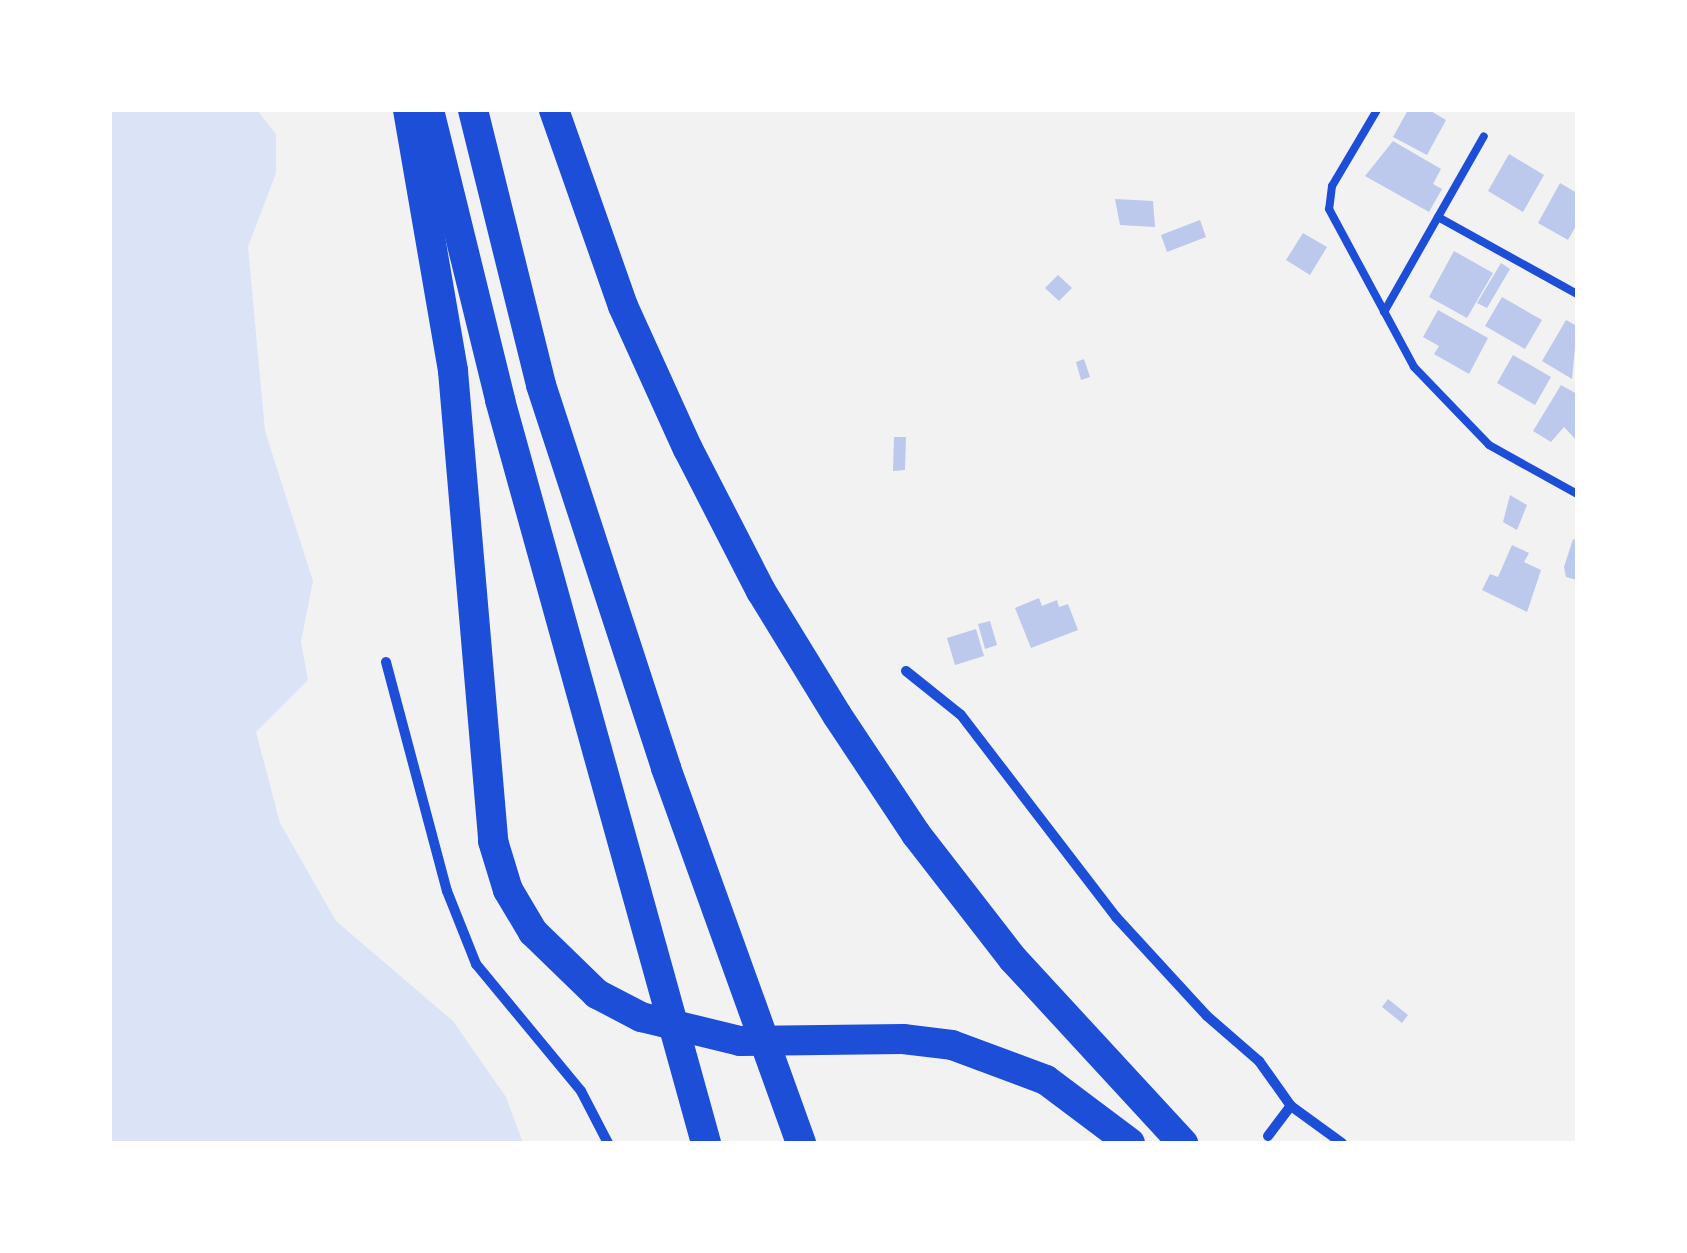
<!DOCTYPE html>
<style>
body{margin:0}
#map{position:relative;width:1687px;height:1253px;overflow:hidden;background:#f2f2f2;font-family:"Open Sans",sans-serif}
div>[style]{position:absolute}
.green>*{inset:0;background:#dbe4f7}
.building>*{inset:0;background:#bdc9ec}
.service>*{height:8px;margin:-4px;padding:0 4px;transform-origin:4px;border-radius:4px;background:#1d4ed8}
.minor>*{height:10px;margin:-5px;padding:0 5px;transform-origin:5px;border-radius:5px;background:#1d4ed8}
.motorway>*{height:30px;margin:-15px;padding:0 15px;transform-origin:15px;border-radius:15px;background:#1d4ed8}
span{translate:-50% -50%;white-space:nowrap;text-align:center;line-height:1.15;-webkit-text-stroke:8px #fff;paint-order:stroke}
.frame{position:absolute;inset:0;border:112px solid #fff;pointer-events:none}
</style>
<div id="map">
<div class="green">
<div style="clip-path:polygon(110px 110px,257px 110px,276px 134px,276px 173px,248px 247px,265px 431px,313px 581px,301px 642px,308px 680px,256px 732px,280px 823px,336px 921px,453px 1021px,506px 1097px,523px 1143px,110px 1143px)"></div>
</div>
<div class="building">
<div style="clip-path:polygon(1408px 110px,1429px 110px,1446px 120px,1427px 155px,1393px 137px)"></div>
<div style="clip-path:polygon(1393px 141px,1441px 169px,1433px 184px,1442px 189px,1429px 212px,1365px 176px)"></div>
<div style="clip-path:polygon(1509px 154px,1544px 175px,1523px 212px,1488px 191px)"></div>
<div style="clip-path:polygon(1560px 183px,1577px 193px,1577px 224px,1568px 240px,1538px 223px)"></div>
<div style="clip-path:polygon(1115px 199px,1153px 201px,1155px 227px,1120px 225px)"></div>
<div style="clip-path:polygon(1200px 220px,1206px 237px,1167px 252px,1161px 235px)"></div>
<div style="clip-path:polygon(1303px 233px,1327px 247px,1310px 275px,1286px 260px)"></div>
<div style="clip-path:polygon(1454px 251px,1493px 273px,1467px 318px,1429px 297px)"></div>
<div style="clip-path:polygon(1501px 263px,1510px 269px,1487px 308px,1477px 303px)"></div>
<div style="clip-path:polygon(1058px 275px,1072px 288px,1059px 301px,1045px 288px)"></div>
<div style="clip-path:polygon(1502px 297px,1542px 320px,1525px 349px,1485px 326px)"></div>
<div style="clip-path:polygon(1438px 310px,1488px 338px,1469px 374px,1434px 354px,1439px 346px,1423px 337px)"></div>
<div style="clip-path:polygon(1566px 320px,1577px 326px,1572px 379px,1542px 361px)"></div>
<div style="clip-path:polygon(1513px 355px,1551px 377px,1535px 405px,1497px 383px)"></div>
<div style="clip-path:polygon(1084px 359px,1090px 377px,1081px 380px,1076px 362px)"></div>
<div style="clip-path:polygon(1561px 385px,1577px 394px,1577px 441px,1564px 427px,1551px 442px,1533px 431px)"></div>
<div style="clip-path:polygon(894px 437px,906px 437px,905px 470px,893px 471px)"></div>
<div style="clip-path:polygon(1510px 495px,1527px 505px,1517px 530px,1503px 522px)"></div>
<div style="clip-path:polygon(1573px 539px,1577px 541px,1577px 580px,1566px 577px,1564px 567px)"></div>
<div style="clip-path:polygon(1512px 545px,1529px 553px,1524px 562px,1541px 570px,1527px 612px,1482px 590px,1490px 574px,1498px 577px)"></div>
<div style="clip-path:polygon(1039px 598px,1042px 606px,1057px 600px,1059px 607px,1068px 604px,1078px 630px,1031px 648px,1015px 608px)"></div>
<div style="clip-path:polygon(990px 621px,997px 645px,985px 649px,978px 624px)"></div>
<div style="clip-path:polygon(976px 629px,984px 656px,955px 665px,947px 638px)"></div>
<div style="clip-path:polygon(1388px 999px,1408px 1015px,1402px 1023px,1382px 1007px)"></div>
</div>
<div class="service">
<div style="left:1377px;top:110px;width:88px;rotate:120.6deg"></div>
<div style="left:1332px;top:186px;width:23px;rotate:97deg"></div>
<div style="left:1329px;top:209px;width:179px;rotate:61.7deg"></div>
<div style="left:1414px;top:367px;width:108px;rotate:46.1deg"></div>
<div style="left:1489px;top:445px;width:101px;rotate:29.1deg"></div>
<div style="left:1438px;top:217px;width:159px;rotate:29deg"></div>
<div style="left:1384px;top:312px;width:202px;rotate:-60.4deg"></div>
</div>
<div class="minor">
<div style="left:386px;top:662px;width:237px;rotate:75.1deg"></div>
<div style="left:447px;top:891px;width:79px;rotate:68.3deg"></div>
<div style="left:476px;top:964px;width:165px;rotate:50.4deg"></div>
<div style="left:581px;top:1091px;width:59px;rotate:62.6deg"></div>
<div style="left:906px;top:671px;width:70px;rotate:38.7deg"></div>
<div style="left:961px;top:715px;width:255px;rotate:52.5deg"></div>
<div style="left:1116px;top:917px;width:134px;rotate:47.4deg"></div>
<div style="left:1207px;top:1016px;width:69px;rotate:40.9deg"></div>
<div style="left:1259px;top:1061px;width:55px;rotate:54.6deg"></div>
<div style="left:1291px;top:1106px;width:63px;rotate:36deg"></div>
<div style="left:1268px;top:1136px;width:38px;rotate:-53deg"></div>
</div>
<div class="motorway">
<div style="left:408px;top:110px;width:265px;rotate:80.2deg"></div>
<div style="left:453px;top:371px;width:472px;rotate:85.1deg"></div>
<div style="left:493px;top:841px;width:51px;rotate:73deg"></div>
<div style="left:508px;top:890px;width:49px;rotate:59.2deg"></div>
<div style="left:533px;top:932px;width:89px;rotate:44.1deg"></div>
<div style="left:597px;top:994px;width:50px;rotate:27.6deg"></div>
<div style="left:641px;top:1017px;width:102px;rotate:13.6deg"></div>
<div style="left:740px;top:1041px;width:163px;rotate:-0.7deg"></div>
<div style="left:903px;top:1039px;width:49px;rotate:7deg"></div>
<div style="left:952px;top:1045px;width:100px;rotate:20.4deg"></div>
<div style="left:1046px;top:1080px;width:105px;rotate:36.9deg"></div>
<div style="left:429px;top:110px;width:299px;rotate:76.2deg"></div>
<div style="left:500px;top:400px;width:771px;rotate:74.5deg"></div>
<div style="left:473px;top:110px;width:283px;rotate:76.1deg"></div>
<div style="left:541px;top:385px;width:403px;rotate:71.9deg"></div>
<div style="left:666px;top:768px;width:399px;rotate:70.2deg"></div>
<div style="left:554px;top:110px;width:208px;rotate:70.6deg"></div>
<div style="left:623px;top:306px;width:157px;rotate:65.6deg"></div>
<div style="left:688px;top:449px;width:160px;rotate:62.8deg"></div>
<div style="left:761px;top:591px;width:145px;rotate:58.5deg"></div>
<div style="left:837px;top:715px;width:143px;rotate:56.4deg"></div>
<div style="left:916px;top:834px;width:158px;rotate:52.2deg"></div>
<div style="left:1013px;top:959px;width:251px;rotate:47.3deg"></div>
</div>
<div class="frame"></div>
</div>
